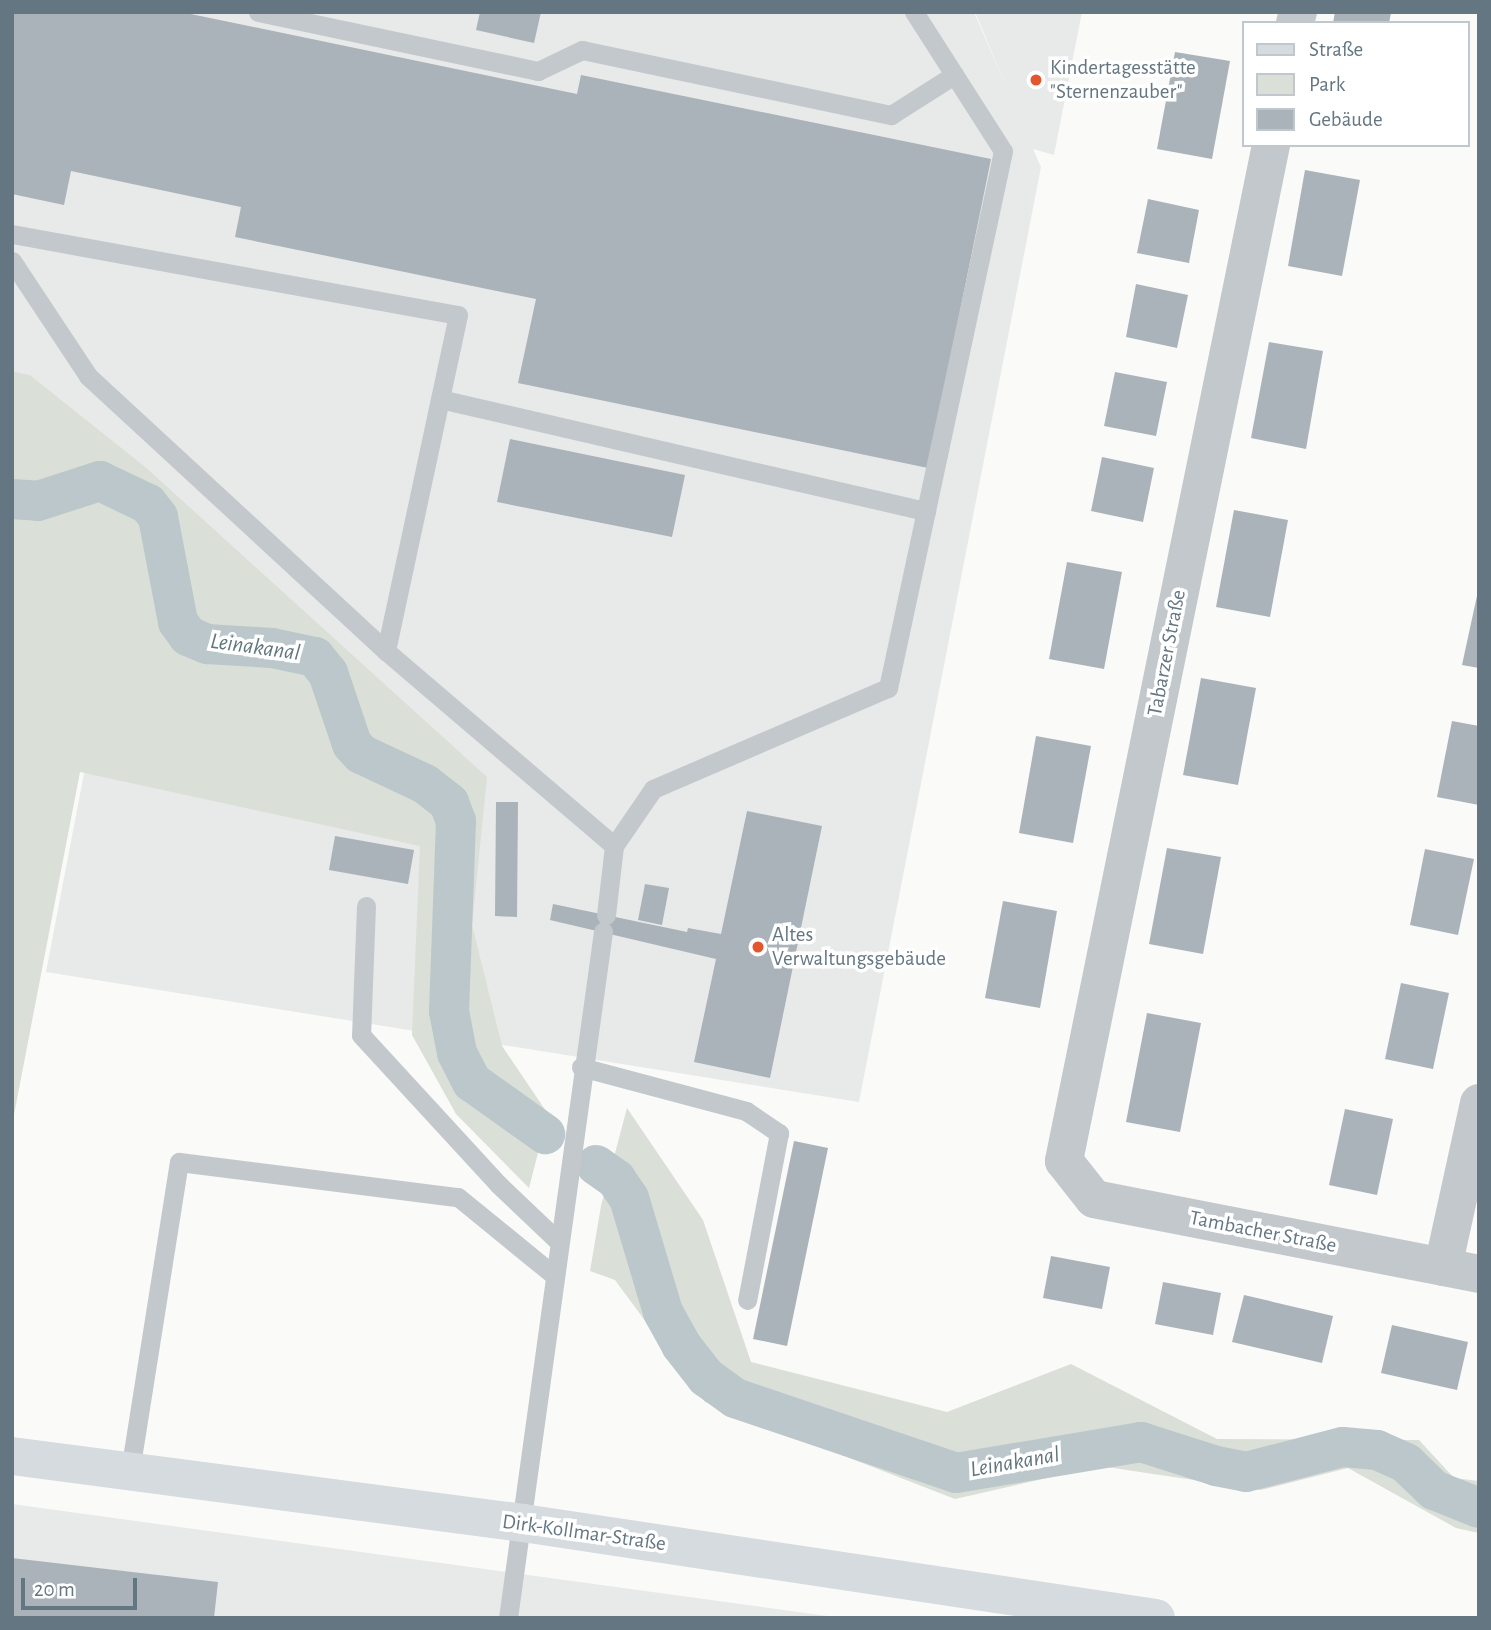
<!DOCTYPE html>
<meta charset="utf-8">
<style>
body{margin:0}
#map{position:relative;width:1491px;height:1630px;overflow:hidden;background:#fafaf8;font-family:"Alegreya Sans",sans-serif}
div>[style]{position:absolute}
.built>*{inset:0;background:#e8e9e9}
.green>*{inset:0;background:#dadfd7}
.canal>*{height:40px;margin:-20px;padding:0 20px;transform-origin:20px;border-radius:20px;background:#bbc7cb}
.building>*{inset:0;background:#aab3b9}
.lane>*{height:19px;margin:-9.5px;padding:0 9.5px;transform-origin:9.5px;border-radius:9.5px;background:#c3c8cc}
.street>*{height:38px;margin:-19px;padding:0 19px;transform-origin:19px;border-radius:19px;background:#c3c8cc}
.secondary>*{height:38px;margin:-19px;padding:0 19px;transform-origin:19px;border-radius:19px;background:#d6dbdf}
.dots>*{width:19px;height:19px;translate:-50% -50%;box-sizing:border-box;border:4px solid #fff;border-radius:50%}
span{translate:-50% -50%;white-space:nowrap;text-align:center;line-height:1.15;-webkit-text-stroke:7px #fff;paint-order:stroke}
.poi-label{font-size:21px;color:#657683}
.left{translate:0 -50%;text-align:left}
.street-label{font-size:21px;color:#657683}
.water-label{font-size:23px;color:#60757c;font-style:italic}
.frame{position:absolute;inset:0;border:14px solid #657683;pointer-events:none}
.legend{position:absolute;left:1242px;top:21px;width:228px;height:126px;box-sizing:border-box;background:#fff;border:2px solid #c1c8cd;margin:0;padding:9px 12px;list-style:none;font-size:21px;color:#657683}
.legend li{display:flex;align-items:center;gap:14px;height:35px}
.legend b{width:35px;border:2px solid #c1c8cd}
.scale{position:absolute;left:21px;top:1578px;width:116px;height:32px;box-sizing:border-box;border:4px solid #657683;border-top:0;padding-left:9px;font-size:21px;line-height:24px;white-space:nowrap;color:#657683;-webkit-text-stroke:5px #fff;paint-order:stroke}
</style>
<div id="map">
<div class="built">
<div style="clip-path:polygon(12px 12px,974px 12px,1008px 91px,975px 12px,1082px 12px,1054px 155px,1033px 149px,1041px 167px,859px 1102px,46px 972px,143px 465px,30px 375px,12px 371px)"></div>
<div style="clip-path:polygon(12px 1504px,842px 1618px,12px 1618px)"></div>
</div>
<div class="green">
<div style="clip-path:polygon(12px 371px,30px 375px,143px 465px,487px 777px,472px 925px,502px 1046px,548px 1114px,529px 1188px,456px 1114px,412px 1035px,420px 846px,80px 772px,12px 1125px)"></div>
<div style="clip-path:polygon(627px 1108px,703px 1220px,751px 1362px,947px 1412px,1071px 1364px,1217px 1439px,1419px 1440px,1454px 1478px,1479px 1481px,1479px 1533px,1456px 1528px,1348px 1468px,1261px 1490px,1100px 1466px,955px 1499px,705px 1402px,615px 1280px,590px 1271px,601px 1206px)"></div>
</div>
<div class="canal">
<div style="left:12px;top:499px;width:26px;rotate:4deg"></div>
<div style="left:38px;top:501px;width:65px;rotate:-17.9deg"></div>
<div style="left:100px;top:481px;width:53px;rotate:25.6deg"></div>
<div style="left:148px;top:504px;width:16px;rotate:52deg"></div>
<div style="left:158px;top:517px;width:107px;rotate:79.2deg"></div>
<div style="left:178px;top:622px;width:17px;rotate:54deg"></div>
<div style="left:188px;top:636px;width:21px;rotate:23deg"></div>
<div style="left:207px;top:644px;width:65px;rotate:3.5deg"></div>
<div style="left:272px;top:648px;width:44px;rotate:11.8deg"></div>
<div style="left:315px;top:657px;width:21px;rotate:51deg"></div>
<div style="left:328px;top:673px;width:75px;rotate:71.3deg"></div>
<div style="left:352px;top:744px;width:13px;rotate:48deg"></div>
<div style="left:361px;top:754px;width:71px;rotate:25.1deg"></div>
<div style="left:425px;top:784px;width:31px;rotate:38deg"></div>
<div style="left:449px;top:803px;width:19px;rotate:69deg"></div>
<div style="left:456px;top:821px;width:190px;rotate:92.1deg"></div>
<div style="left:449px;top:1011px;width:43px;rotate:79.2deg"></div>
<div style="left:457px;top:1053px;width:33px;rotate:63deg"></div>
<div style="left:472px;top:1082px;width:90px;rotate:35.5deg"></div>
<div style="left:596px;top:1165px;width:24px;rotate:35deg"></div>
<div style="left:616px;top:1179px;width:23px;rotate:56deg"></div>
<div style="left:629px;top:1198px;width:119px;rotate:73.4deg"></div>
<div style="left:663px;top:1312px;width:38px;rotate:61deg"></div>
<div style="left:681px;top:1345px;width:41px;rotate:52deg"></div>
<div style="left:706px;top:1377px;width:36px;rotate:36deg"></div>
<div style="left:735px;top:1398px;width:233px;rotate:18.7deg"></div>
<div style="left:956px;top:1473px;width:188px;rotate:-9.5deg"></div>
<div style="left:1141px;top:1442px;width:79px;rotate:17.7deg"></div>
<div style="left:1216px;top:1466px;width:31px;rotate:11deg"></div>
<div style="left:1246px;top:1472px;width:100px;rotate:-14.5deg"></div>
<div style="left:1343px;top:1447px;width:34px;rotate:5deg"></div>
<div style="left:1377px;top:1450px;width:32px;rotate:24deg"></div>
<div style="left:1406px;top:1463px;width:39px;rotate:44deg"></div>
<div style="left:1434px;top:1490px;width:48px;rotate:21.8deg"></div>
</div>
<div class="building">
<div style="clip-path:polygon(12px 12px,181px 12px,577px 94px,581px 75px,991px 159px,928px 468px,518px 383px,536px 299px,235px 237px,241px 207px,71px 171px,64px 205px,12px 194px)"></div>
<div style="clip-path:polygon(480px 12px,541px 12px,534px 43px,476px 30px)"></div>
<div style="clip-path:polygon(1335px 12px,1389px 12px,1391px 13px,1389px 23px,1333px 23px)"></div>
<div style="clip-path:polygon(1175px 52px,1230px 61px,1212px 159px,1157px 149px)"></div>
<div style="clip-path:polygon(1305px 170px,1360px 180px,1342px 276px,1288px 266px)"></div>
<div style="clip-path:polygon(1148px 199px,1199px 210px,1189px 263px,1137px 253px)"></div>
<div style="clip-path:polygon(1136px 284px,1188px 295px,1177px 348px,1126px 337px)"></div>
<div style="clip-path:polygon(1269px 342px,1323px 351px,1306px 449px,1251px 438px)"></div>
<div style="clip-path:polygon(1115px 372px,1167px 382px,1156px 436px,1104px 426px)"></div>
<div style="clip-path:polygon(510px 439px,685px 475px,672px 537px,497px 502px)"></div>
<div style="clip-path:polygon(1102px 457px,1154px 468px,1143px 522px,1091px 511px)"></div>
<div style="clip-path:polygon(1234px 510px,1288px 520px,1270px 617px,1216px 607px)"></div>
<div style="clip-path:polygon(1067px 562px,1122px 572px,1104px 669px,1049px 659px)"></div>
<div style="clip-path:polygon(1478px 591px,1479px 591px,1479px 668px,1462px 665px)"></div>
<div style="clip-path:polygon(1201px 678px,1256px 688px,1238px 785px,1183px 775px)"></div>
<div style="clip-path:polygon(1452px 721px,1479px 726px,1479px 805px,1437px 797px)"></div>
<div style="clip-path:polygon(1036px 736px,1091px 746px,1073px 843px,1019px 833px)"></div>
<div style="clip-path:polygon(496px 802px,518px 802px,517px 917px,495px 916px)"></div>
<div style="clip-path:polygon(747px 811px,822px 826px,770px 1078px,694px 1062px,716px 959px,550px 920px,553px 904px,687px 932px,688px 928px,721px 934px)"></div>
<div style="clip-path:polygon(335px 836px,414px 850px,408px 884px,329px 870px)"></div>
<div style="clip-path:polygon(1167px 848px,1221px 857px,1203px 954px,1149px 944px)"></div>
<div style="clip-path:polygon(1425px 849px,1474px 859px,1458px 935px,1410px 925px)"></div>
<div style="clip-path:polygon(645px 884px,669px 888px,662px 925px,638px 920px)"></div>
<div style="clip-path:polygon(1003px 901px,1057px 911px,1040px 1008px,985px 998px)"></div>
<div style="clip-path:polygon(1401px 983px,1449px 993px,1433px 1069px,1385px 1059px)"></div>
<div style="clip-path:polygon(1147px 1013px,1201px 1023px,1180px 1132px,1126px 1122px)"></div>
<div style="clip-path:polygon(1345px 1109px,1393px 1119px,1377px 1195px,1329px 1185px)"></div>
<div style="clip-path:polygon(794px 1141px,828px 1148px,787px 1346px,753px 1339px)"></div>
<div style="clip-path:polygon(1051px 1256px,1110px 1267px,1102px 1309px,1043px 1298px)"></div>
<div style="clip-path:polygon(1163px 1282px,1221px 1293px,1213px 1335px,1155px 1324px)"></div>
<div style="clip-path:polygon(1244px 1295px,1333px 1316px,1322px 1363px,1232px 1342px)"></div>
<div style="clip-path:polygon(1392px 1325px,1468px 1342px,1457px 1390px,1381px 1373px)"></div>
<div style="clip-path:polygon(12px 1558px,218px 1582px,214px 1618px,12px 1618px)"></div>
</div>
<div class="lane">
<div style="left:258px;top:12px;width:286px;rotate:11.9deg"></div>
<div style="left:538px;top:71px;width:49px;rotate:-25.5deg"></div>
<div style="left:582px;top:50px;width:316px;rotate:11.9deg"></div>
<div style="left:891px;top:115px;width:75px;rotate:-32.4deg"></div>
<div style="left:12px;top:234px;width:453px;rotate:10.3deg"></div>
<div style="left:458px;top:315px;width:344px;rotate:102.1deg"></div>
<div style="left:12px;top:261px;width:138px;rotate:56.5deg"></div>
<div style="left:88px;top:376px;width:405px;rotate:42.7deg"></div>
<div style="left:386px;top:651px;width:300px;rotate:40.5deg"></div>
<div style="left:440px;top:399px;width:499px;rotate:13deg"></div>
<div style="left:366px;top:906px;width:129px;rotate:92.2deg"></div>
<div style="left:361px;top:1035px;width:202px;rotate:47.4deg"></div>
<div style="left:498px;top:1184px;width:84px;rotate:43.6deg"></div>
<div style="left:606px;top:915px;width:69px;rotate:-83.4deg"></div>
<div style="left:614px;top:846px;width:69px;rotate:-55.6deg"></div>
<div style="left:653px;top:789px;width:256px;rotate:-23.3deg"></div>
<div style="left:888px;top:688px;width:549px;rotate:-77.91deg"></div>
<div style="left:1003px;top:151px;width:165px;rotate:-122.6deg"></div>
<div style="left:581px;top:1067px;width:171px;rotate:14.9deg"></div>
<div style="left:746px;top:1111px;width:40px;rotate:34deg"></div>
<div style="left:779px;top:1133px;width:170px;rotate:100.8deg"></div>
<div style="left:130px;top:1471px;width:313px;rotate:-81deg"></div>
<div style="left:179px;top:1162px;width:281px;rotate:7.2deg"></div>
<div style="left:458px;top:1197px;width:125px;rotate:39.2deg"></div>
<div style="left:508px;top:1618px;width:693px;rotate:-82.12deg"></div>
</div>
<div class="street">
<div style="left:1295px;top:23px;width:11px;rotate:-75deg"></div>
<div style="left:1271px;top:145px;width:1037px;rotate:101.52deg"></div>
<div style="left:1064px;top:1161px;width:48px;rotate:51.7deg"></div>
<div style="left:1094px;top:1199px;width:392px;rotate:11deg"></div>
<div style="left:1443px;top:1267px;width:168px;rotate:-77.6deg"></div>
</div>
<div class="secondary">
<div style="left:12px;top:1456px;width:515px;rotate:7.47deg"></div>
<div style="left:523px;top:1523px;width:640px;rotate:8.54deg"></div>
</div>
<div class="dots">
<div style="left:1036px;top:80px;background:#e4572e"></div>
<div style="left:758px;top:947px;background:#e4572e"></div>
</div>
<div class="poi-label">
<span class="left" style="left:1050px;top:80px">Kindertagesstätte<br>"Sternenzauber"</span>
<span class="left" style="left:772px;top:947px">Altes<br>Verwaltungsgebäude</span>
</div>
<div class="street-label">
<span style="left:1167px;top:653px;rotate:-79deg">Tabarzer Straße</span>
<span style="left:1263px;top:1232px;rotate:11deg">Tambacher Straße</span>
<span style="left:584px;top:1533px;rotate:8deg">Dirk-Kollmar-Straße</span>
</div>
<div class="water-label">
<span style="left:255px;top:648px;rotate:8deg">Leinakanal</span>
<span style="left:1015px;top:1463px;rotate:-10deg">Leinakanal</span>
</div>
<div class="frame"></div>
<ul class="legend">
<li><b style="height:9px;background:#d6dbdf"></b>Straße</li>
<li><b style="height:19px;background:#dadfd7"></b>Park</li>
<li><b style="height:19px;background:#aab3b9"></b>Gebäude</li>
</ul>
<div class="scale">20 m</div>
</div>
